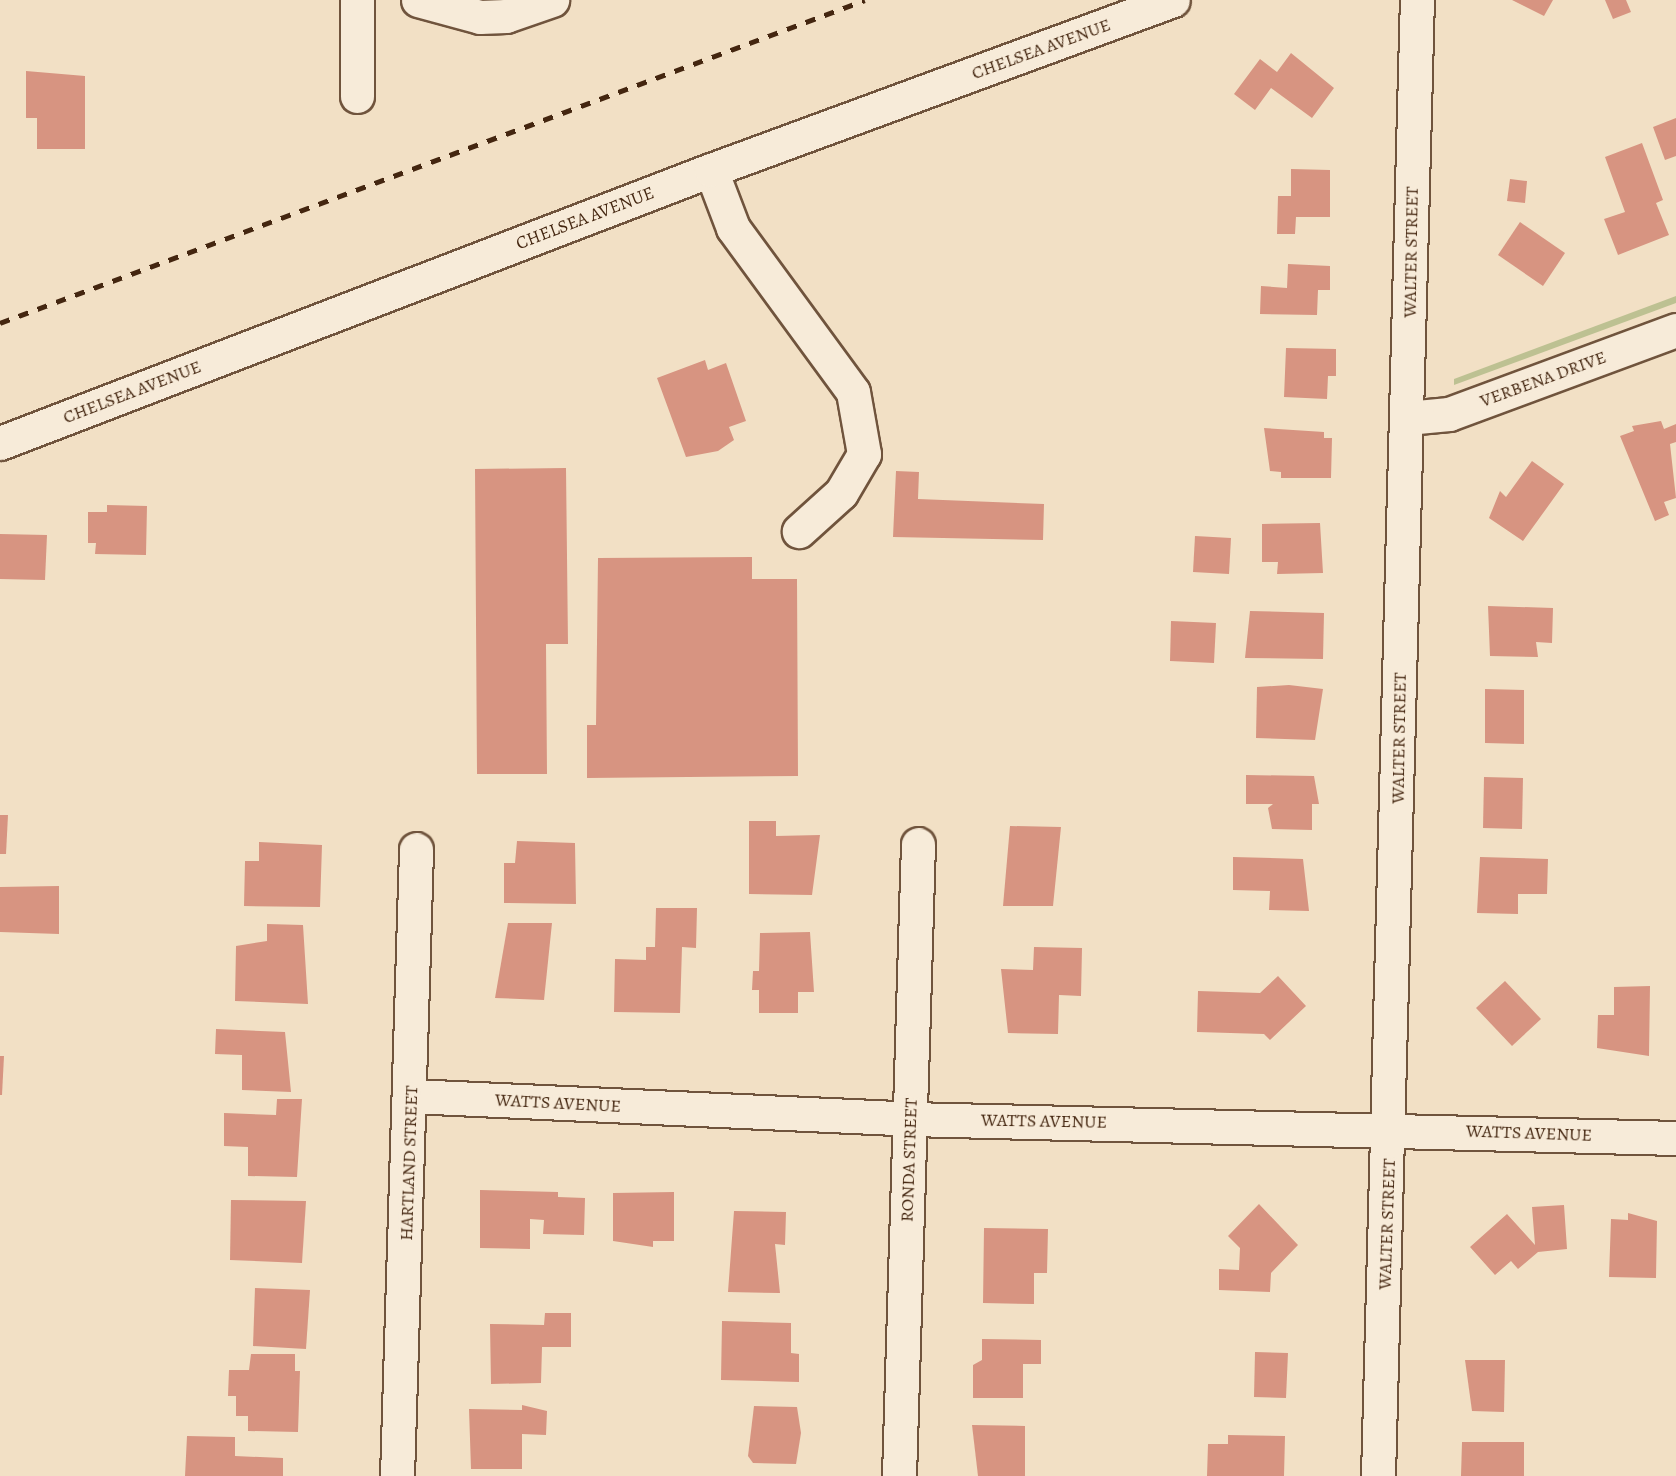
<!DOCTYPE html>
<style>
body{margin:0}
#map{position:relative;width:1676px;height:1476px;overflow:hidden;background:#f2e0c5;font-family:Alegreya,serif}
div>[style]{position:absolute}
.green>*{inset:0;background:#bdc192}
.building>*{inset:0;background:#d79481}
.roads{filter:drop-shadow(2px 0 #70543d) drop-shadow(-2px 0 #70543d) drop-shadow(0 2px #70543d) drop-shadow(0 -2px #70543d)}
.minor>*{height:33px;margin:-16.5px;padding:0 16.5px;transform-origin:16.5px;border-radius:16.5px;background:#f7ebd9}
.rail>*{height:4.5px;margin-top:-2.25px;transform-origin:0;background:repeating-linear-gradient(90deg,#442610 0 10px,transparent 0 20px)}
span{translate:-50% -50%;white-space:nowrap;text-align:center;line-height:1.15;-webkit-text-stroke:5px #f7ebd9;paint-order:stroke}
.street-label{font-size:18px;color:#442610}
</style>
<div id="map">
<div class="green">
<div style="clip-path:polygon(1676px 296px,1676px 303px,1454px 385px,1454px 379px)"></div>
</div>
<div class="building">
<div style="clip-path:polygon(1512px 0,1553px 0,1544px 16px)"></div>
<div style="clip-path:polygon(1605px 0,1626px 0,1631px 12px,1613px 19px)"></div>
<div style="clip-path:polygon(1291px 53px,1334px 88px,1312px 118px,1271px 88px,1255px 110px,1234px 94px,1260px 59px,1277px 72px)"></div>
<div style="clip-path:polygon(26px 71px,85px 76px,85px 149px,37px 149px,37px 118px,26px 118px)"></div>
<div style="clip-path:polygon(1676px 118px,1676px 156px,1665px 160px,1653px 127px)"></div>
<div style="clip-path:polygon(1642px 143px,1663px 200px,1656px 203px,1669px 235px,1618px 255px,1604px 219px,1625px 212px,1605px 157px)"></div>
<div style="clip-path:polygon(1291px 169px,1330px 170px,1330px 217px,1296px 217px,1295px 234px,1277px 234px,1278px 196px,1291px 196px)"></div>
<div style="clip-path:polygon(1510px 179px,1527px 181px,1525px 203px,1507px 201px)"></div>
<div style="clip-path:polygon(1520px 222px,1565px 253px,1543px 286px,1498px 255px)"></div>
<div style="clip-path:polygon(1288px 264px,1330px 266px,1330px 290px,1318px 290px,1317px 315px,1260px 314px,1261px 286px,1287px 288px)"></div>
<div style="clip-path:polygon(1286px 348px,1336px 349px,1336px 376px,1328px 376px,1327px 399px,1284px 397px)"></div>
<div style="clip-path:polygon(705px 360px,708px 370px,726px 363px,746px 421px,729px 427px,734px 440px,718px 451px,686px 457px,657px 378px)"></div>
<div style="clip-path:polygon(1661px 421px,1664px 429px,1676px 424px,1676px 442px,1670px 444px,1676px 498px,1664px 502px,1669px 515px,1655px 521px,1620px 436px,1634px 431px,1632px 426px)"></div>
<div style="clip-path:polygon(1264px 428px,1324px 432px,1324px 438px,1332px 438px,1331px 478px,1281px 478px,1281px 472px,1270px 471px)"></div>
<div style="clip-path:polygon(1532px 461px,1564px 484px,1523px 541px,1489px 518px,1500px 491px,1506px 497px)"></div>
<div style="clip-path:polygon(566px 468px,568px 644px,546px 644px,547px 774px,477px 774px,475px 469px)"></div>
<div style="clip-path:polygon(896px 471px,919px 472px,918px 499px,1044px 504px,1043px 540px,893px 537px)"></div>
<div style="clip-path:polygon(107px 505px,147px 506px,146px 555px,95px 554px,96px 543px,88px 543px,88px 512px,107px 512px)"></div>
<div style="clip-path:polygon(1320px 523px,1323px 573px,1277px 574px,1278px 562px,1262px 562px,1262px 524px)"></div>
<div style="clip-path:polygon(0 534px,47px 535px,45px 580px,0 579px)"></div>
<div style="clip-path:polygon(1195px 536px,1231px 538px,1229px 574px,1193px 572px)"></div>
<div style="clip-path:polygon(752px 557px,752px 579px,797px 579px,798px 776px,587px 778px,587px 725px,596px 725px,598px 558px)"></div>
<div style="clip-path:polygon(1488px 606px,1553px 608px,1552px 643px,1536px 642px,1538px 657px,1490px 656px)"></div>
<div style="clip-path:polygon(1250px 611px,1324px 613px,1323px 659px,1245px 658px)"></div>
<div style="clip-path:polygon(1171px 621px,1216px 623px,1214px 663px,1170px 661px)"></div>
<div style="clip-path:polygon(1289px 685px,1323px 689px,1315px 740px,1256px 738px,1257px 687px)"></div>
<div style="clip-path:polygon(1485px 689px,1524px 690px,1524px 744px,1485px 743px)"></div>
<div style="clip-path:polygon(1246px 775px,1314px 776px,1319px 804px,1312px 804px,1312px 830px,1272px 829px,1268px 808px,1273px 804px,1246px 804px)"></div>
<div style="clip-path:polygon(1484px 777px,1523px 778px,1522px 829px,1483px 828px)"></div>
<div style="clip-path:polygon(0 815px,8px 815px,6px 854px,0 854px)"></div>
<div style="clip-path:polygon(749px 821px,776px 821px,776px 836px,820px 835px,812px 895px,749px 894px)"></div>
<div style="clip-path:polygon(1010px 826px,1061px 827px,1053px 906px,1003px 906px)"></div>
<div style="clip-path:polygon(517px 841px,575px 843px,576px 904px,504px 903px,504px 863px,515px 863px)"></div>
<div style="clip-path:polygon(259px 842px,322px 845px,320px 907px,244px 906px,245px 861px,259px 861px)"></div>
<div style="clip-path:polygon(1233px 857px,1303px 859px,1309px 911px,1269px 910px,1270px 891px,1233px 890px)"></div>
<div style="clip-path:polygon(1480px 857px,1548px 859px,1547px 894px,1518px 894px,1518px 914px,1477px 913px)"></div>
<div style="clip-path:polygon(59px 886px,59px 934px,0 932px,0 887px)"></div>
<div style="clip-path:polygon(656px 908px,697px 908px,696px 948px,682px 947px,680px 1013px,614px 1012px,615px 959px,646px 960px,646px 947px,655px 947px)"></div>
<div style="clip-path:polygon(508px 923px,552px 923px,544px 1000px,495px 998px)"></div>
<div style="clip-path:polygon(267px 924px,303px 925px,308px 1004px,235px 1001px,236px 946px,267px 941px)"></div>
<div style="clip-path:polygon(810px 932px,814px 992px,798px 992px,798px 1013px,759px 1013px,759px 990px,752px 990px,753px 971px,759px 971px,760px 933px)"></div>
<div style="clip-path:polygon(1034px 947px,1082px 948px,1081px 996px,1059px 995px,1058px 1034px,1008px 1033px,1001px 969px,1033px 970px)"></div>
<div style="clip-path:polygon(1278px 976px,1306px 1006px,1270px 1040px,1264px 1034px,1197px 1032px,1198px 991px,1260px 993px)"></div>
<div style="clip-path:polygon(1505px 981px,1541px 1019px,1512px 1046px,1476px 1008px)"></div>
<div style="clip-path:polygon(1650px 986px,1649px 1056px,1597px 1048px,1598px 1015px,1614px 1015px,1614px 987px)"></div>
<div style="clip-path:polygon(216px 1029px,285px 1032px,291px 1092px,242px 1090px,242px 1055px,215px 1054px)"></div>
<div style="clip-path:polygon(0 1056px,4px 1056px,2px 1095px,0 1095px)"></div>
<div style="clip-path:polygon(277px 1099px,302px 1099px,297px 1177px,248px 1176px,248px 1147px,224px 1146px,224px 1113px,276px 1115px)"></div>
<div style="clip-path:polygon(480px 1190px,558px 1192px,558px 1197px,585px 1198px,584px 1235px,543px 1234px,544px 1220px,530px 1219px,530px 1249px,480px 1248px)"></div>
<div style="clip-path:polygon(674px 1192px,674px 1241px,653px 1241px,653px 1247px,613px 1241px,613px 1193px)"></div>
<div style="clip-path:polygon(231px 1200px,306px 1201px,302px 1263px,230px 1260px)"></div>
<div style="clip-path:polygon(1259px 1204px,1298px 1245px,1271px 1273px,1270px 1292px,1219px 1290px,1219px 1269px,1239px 1270px,1240px 1248px,1228px 1236px)"></div>
<div style="clip-path:polygon(1564px 1205px,1567px 1249px,1538px 1252px,1518px 1269px,1511px 1261px,1495px 1275px,1470px 1247px,1507px 1214px,1535px 1245px,1532px 1207px)"></div>
<div style="clip-path:polygon(734px 1211px,786px 1212px,785px 1245px,775px 1244px,780px 1293px,728px 1292px)"></div>
<div style="clip-path:polygon(1628px 1213px,1657px 1221px,1656px 1278px,1609px 1277px,1611px 1219px,1628px 1220px)"></div>
<div style="clip-path:polygon(984px 1228px,1048px 1229px,1047px 1273px,1034px 1273px,1034px 1304px,983px 1303px)"></div>
<div style="clip-path:polygon(255px 1288px,310px 1290px,306px 1349px,253px 1346px)"></div>
<div style="clip-path:polygon(545px 1313px,571px 1313px,571px 1347px,542px 1347px,541px 1383px,491px 1384px,490px 1324px,544px 1325px)"></div>
<div style="clip-path:polygon(722px 1321px,791px 1323px,791px 1353px,799px 1354px,799px 1382px,721px 1380px)"></div>
<div style="clip-path:polygon(982px 1339px,1041px 1340px,1041px 1364px,1023px 1364px,1023px 1398px,973px 1398px,973px 1365px,982px 1360px)"></div>
<div style="clip-path:polygon(1255px 1352px,1288px 1353px,1286px 1398px,1254px 1397px)"></div>
<div style="clip-path:polygon(251px 1354px,295px 1354px,295px 1371px,300px 1371px,298px 1432px,248px 1431px,248px 1416px,236px 1416px,236px 1396px,228px 1396px,229px 1370px,249px 1370px)"></div>
<div style="clip-path:polygon(1465px 1360px,1505px 1360px,1504px 1412px,1472px 1411px)"></div>
<div style="clip-path:polygon(522px 1405px,547px 1411px,546px 1435px,522px 1434px,522px 1469px,471px 1469px,469px 1409px,522px 1410px)"></div>
<div style="clip-path:polygon(754px 1406px,797px 1407px,801px 1433px,796px 1464px,753px 1463px,748px 1456px)"></div>
<div style="clip-path:polygon(972px 1425px,1025px 1426px,1025px 1476px,978px 1476px)"></div>
<div style="clip-path:polygon(1228px 1435px,1285px 1436px,1284px 1476px,1207px 1476px,1208px 1444px,1228px 1444px)"></div>
<div style="clip-path:polygon(187px 1436px,235px 1437px,235px 1456px,283px 1458px,283px 1476px,185px 1476px)"></div>
<div style="clip-path:polygon(1462px 1442px,1524px 1442px,1524px 1476px,1461px 1476px)"></div>
</div>
<div class="roads">
<div class="minor">
<div style="left:357px;top:0;width:96px;rotate:90deg"></div>
<div style="left:418px;top:0;width:64px;rotate:15.3deg"></div>
<div style="left:480px;top:17px;width:26px;rotate:-2deg"></div>
<div style="left:506px;top:16px;width:49px;rotate:-19.2deg"></div>
<div style="left:711px;top:170px;width:62px;rotate:69.2deg"></div>
<div style="left:733px;top:228px;width:203px;rotate:53.8deg"></div>
<div style="left:853px;top:392px;width:63px;rotate:79.9deg"></div>
<div style="left:864px;top:454px;width:45px;rotate:120.5deg"></div>
<div style="left:841px;top:493px;width:57px;rotate:137.9deg"></div>
<div style="left:1407px;top:418px;width:42px;rotate:-5.4deg"></div>
<div style="left:1449px;top:414px;width:242px;rotate:-20.3deg"></div>
<div style="left:0;top:443px;width:762px;rotate:-21.01deg"></div>
<div style="left:711px;top:170px;width:492px;rotate:-20.2deg"></div>
<div style="left:411px;top:1096px;width:500px;rotate:2.6deg"></div>
<div style="left:910px;top:1119px;width:766px;rotate:1.42deg"></div>
<div style="left:397px;top:1476px;width:627px;rotate:-88.26deg"></div>
<div style="left:899px;top:1476px;width:632px;rotate:-88.28deg"></div>
<div style="left:1378px;top:1476px;width:1477px;rotate:-88.49deg"></div>
</div>
</div>
<div class="rail">
<div style="left:0;top:323px;width:923px;rotate:-20.48deg"></div>
</div>
<div class="street-label">
<span style="left:1041px;top:49px;rotate:-20deg">CHELSEA AVENUE</span>
<span style="left:585px;top:218px;rotate:-21deg">CHELSEA AVENUE</span>
<span style="left:1411px;top:252px;rotate:-89deg">WALTER STREET</span>
<span style="left:1543px;top:379px;rotate:-20deg">VERBENA DRIVE</span>
<span style="left:132px;top:392px;rotate:-21deg">CHELSEA AVENUE</span>
<span style="left:1399px;top:738px;rotate:-89deg">WALTER STREET</span>
<span style="left:558px;top:1103px;rotate:3deg">WATTS AVENUE</span>
<span style="left:1044px;top:1121px;rotate:1deg">WATTS AVENUE</span>
<span style="left:1529px;top:1133px;rotate:2deg">WATTS AVENUE</span>
<span style="left:909px;top:1160px;rotate:-88deg">RONDA STREET</span>
<span style="left:409px;top:1163px;rotate:-88deg">HARTLAND STREET</span>
<span style="left:1387px;top:1224px;rotate:-88deg">WALTER STREET</span>
</div>
</div>
